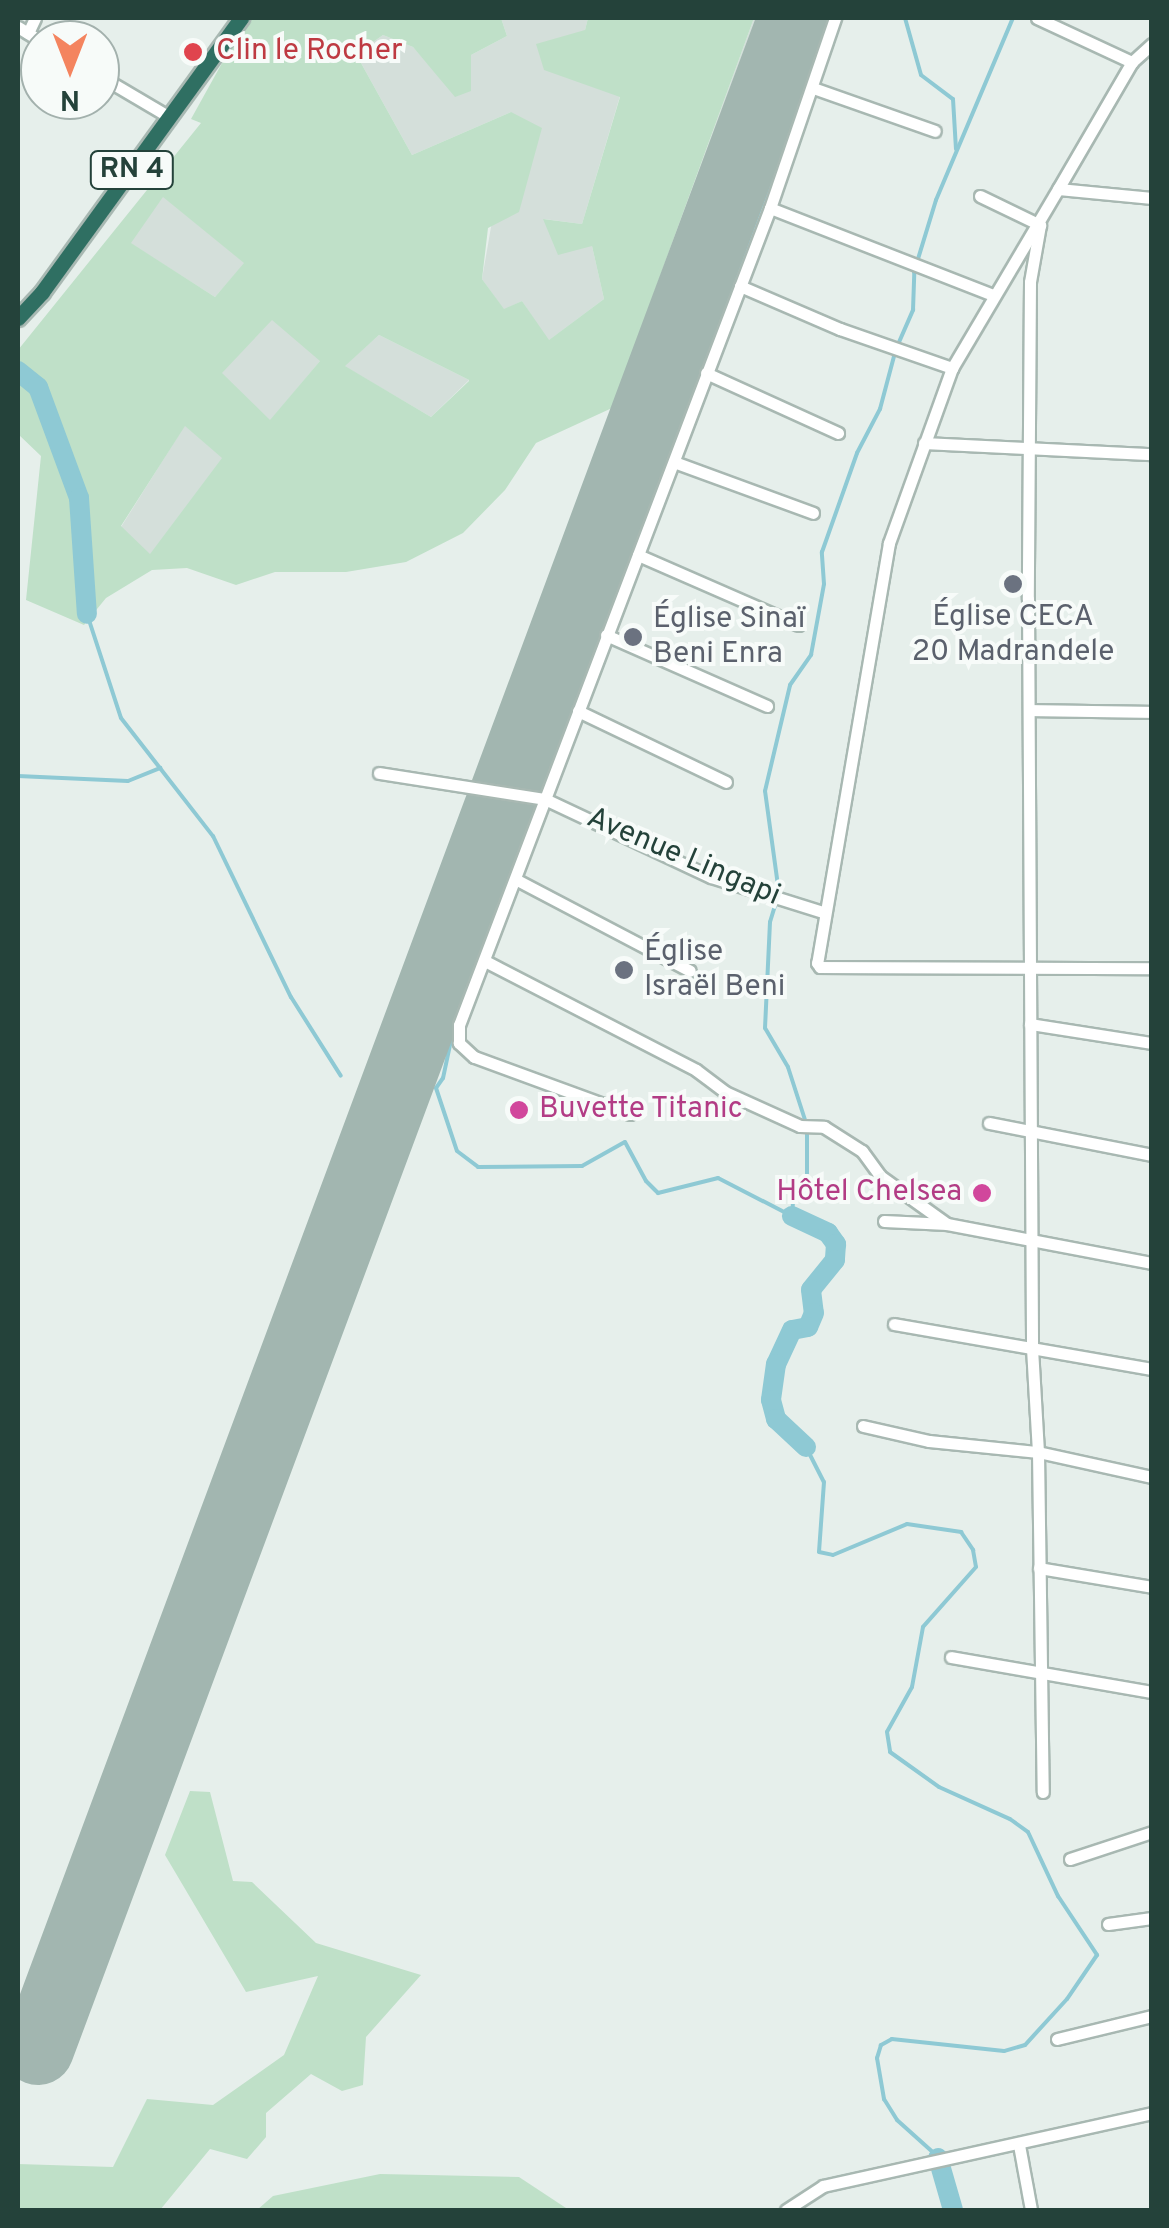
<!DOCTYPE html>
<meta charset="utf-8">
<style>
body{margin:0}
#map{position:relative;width:1169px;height:2228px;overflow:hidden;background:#e6efeb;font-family:Overpass,sans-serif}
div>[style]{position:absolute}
.built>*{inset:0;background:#d4dfda}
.green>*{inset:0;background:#bfe0c8}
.stream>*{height:4px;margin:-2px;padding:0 2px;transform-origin:2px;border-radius:2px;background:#8ec9d4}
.river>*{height:20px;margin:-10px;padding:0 10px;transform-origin:10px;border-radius:10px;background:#8ec9d4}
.runway>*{height:72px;margin:-36px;padding:0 36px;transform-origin:36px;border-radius:36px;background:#a2b6b0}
.roads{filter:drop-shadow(2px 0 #a8b8b2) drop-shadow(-2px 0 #a8b8b2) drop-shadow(0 2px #a8b8b2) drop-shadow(0 -2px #a8b8b2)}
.minor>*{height:11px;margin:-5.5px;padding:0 5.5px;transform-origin:5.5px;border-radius:5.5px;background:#fff}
.highway>*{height:15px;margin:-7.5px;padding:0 7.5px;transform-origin:7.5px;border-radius:7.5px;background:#2f6f62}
.dots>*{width:28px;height:28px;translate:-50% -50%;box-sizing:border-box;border:5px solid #f7fbf9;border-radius:50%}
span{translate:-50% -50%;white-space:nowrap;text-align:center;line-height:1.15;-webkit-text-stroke:8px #f7fbf9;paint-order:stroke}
.shield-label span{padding:2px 8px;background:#f7fbf9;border:2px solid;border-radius:8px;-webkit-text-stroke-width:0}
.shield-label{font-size:28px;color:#24423a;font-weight:700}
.health-label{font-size:30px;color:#be3a42}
.left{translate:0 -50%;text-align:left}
.worship-label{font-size:30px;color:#5b616d}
.street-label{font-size:30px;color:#24423a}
.hotel-label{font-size:30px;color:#b23c85}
.right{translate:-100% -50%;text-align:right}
.frame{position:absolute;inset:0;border:20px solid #24423a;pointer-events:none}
.north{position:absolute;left:20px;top:20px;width:100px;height:100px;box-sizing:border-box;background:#f7fbf9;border:2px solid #a3b1ad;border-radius:50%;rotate:180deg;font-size:28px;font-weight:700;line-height:40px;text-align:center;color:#24423a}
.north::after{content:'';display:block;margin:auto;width:35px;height:45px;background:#f4845f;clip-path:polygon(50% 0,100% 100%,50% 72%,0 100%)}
</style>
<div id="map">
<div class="built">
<div style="clip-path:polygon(501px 18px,588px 18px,585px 30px,620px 96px,582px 224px,544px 219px,592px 246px,604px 299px,548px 341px,522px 301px,504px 310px,482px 279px,511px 112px,412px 155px,356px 54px,383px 35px,413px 47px,456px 96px,471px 90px,471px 55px,507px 36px)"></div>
<div style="clip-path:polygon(754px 18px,822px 18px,52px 2072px,18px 2057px,18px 2046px)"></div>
<div style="clip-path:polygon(163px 196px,245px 263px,215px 297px,130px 243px)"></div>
<div style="clip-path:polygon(272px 319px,321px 360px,270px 421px,221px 373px)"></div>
<div style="clip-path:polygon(379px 335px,469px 380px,431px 417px,344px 366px)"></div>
<div style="clip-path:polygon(185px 425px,223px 458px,150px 555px,121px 527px)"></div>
</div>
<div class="green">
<div style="clip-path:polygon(evenodd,247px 18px,501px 18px,507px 36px,471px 55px,471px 91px,455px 97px,413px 47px,383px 35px,356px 54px,412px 155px,511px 112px,542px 128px,519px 212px,488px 228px,482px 279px,504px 309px,522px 301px,549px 340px,604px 299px,592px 246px,558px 255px,543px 219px,582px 224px,620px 97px,544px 70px,536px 44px,585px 30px,588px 18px,754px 18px,612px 408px,536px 443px,505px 490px,463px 533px,406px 562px,346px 572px,275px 572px,236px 585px,187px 568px,152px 570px,106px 598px,84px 625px,26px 600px,41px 456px,18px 434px,18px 350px,201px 123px,191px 119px,247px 18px,163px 197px,244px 263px,215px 297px,131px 243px,163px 197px,247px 18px,272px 320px,320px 361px,270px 420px,222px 373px,272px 320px,247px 18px,379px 335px,469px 380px,469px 381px,431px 417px,345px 366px,379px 335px,247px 18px,185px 426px,222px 458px,150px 554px,121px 526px,185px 426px)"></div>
<div style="clip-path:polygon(190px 1791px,210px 1792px,233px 1881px,252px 1882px,316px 1943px,421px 1975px,366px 2037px,363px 2085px,342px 2091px,311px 2074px,266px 2113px,266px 2137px,247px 2159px,210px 2149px,160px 2210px,18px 2210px,18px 2164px,113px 2167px,147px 2099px,213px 2105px,284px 2055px,318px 1976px,246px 1992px,165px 1855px)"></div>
<div style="clip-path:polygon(380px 2174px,519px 2177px,569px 2210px,257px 2210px,273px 2196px)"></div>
</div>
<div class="stream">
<div style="left:905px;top:18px;width:59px;rotate:74.3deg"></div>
<div style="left:921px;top:75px;width:40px;rotate:37deg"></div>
<div style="left:953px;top:99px;width:50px;rotate:86.6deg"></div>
<div style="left:87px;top:614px;width:109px;rotate:71.9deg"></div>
<div style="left:121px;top:718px;width:150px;rotate:52.1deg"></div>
<div style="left:213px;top:836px;width:179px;rotate:64.2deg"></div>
<div style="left:291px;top:997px;width:93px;rotate:57.7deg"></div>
<div style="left:598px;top:643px;width:596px;rotate:-69.56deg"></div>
<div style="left:18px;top:776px;width:110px;rotate:2.6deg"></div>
<div style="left:128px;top:781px;width:35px;rotate:-22deg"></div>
<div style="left:779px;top:893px;width:103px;rotate:-97.8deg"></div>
<div style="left:765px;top:791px;width:109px;rotate:-76.7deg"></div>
<div style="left:790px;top:685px;width:37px;rotate:-55deg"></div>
<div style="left:811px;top:655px;width:72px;rotate:-79.6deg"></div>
<div style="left:824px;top:584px;width:32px;rotate:-94deg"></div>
<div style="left:822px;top:552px;width:105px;rotate:-70.5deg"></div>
<div style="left:857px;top:453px;width:50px;rotate:-62.4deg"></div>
<div style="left:880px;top:409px;width:62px;rotate:-75.1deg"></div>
<div style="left:896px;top:349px;width:43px;rotate:-66.4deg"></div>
<div style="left:913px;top:310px;width:38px;rotate:-88deg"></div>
<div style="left:914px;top:272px;width:75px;rotate:-73deg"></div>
<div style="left:936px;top:200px;width:198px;rotate:-67.1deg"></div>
<div style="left:454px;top:1026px;width:53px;rotate:101.9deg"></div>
<div style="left:443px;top:1078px;width:12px;rotate:125deg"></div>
<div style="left:436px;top:1088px;width:66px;rotate:71.6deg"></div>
<div style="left:457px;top:1151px;width:26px;rotate:37deg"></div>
<div style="left:478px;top:1167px;width:104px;rotate:-0.6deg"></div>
<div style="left:582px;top:1166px;width:49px;rotate:-29.2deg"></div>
<div style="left:625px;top:1142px;width:44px;rotate:61.7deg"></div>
<div style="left:646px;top:1181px;width:17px;rotate:45deg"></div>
<div style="left:658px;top:1193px;width:62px;rotate:-14deg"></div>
<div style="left:718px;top:1178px;width:83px;rotate:27.2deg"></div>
<div style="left:792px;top:1216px;width:16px;rotate:-86deg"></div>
<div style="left:793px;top:1200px;width:22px;rotate:-51deg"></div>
<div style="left:807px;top:1183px;width:57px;rotate:-90deg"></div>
<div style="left:807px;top:1126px;width:62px;rotate:-107.9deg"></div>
<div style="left:788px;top:1067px;width:45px;rotate:-120.5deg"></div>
<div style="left:765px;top:1028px;width:106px;rotate:-87.3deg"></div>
<div style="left:770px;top:922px;width:21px;rotate:-73deg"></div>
<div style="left:806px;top:1447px;width:39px;rotate:63deg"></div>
<div style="left:824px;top:1482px;width:70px;rotate:94.1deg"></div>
<div style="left:819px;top:1552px;width:14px;rotate:12deg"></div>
<div style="left:833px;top:1555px;width:80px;rotate:-22.7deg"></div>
<div style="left:907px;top:1524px;width:55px;rotate:8.4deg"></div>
<div style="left:961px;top:1532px;width:22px;rotate:56deg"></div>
<div style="left:973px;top:1550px;width:17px;rotate:80deg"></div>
<div style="left:976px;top:1567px;width:80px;rotate:131.5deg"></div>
<div style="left:923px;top:1627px;width:61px;rotate:100.4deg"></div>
<div style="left:912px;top:1687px;width:51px;rotate:119.1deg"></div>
<div style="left:887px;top:1732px;width:20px;rotate:81deg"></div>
<div style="left:890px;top:1752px;width:60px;rotate:35.5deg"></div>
<div style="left:939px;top:1787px;width:78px;rotate:24.3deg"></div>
<div style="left:1010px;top:1819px;width:22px;rotate:36deg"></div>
<div style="left:1028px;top:1832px;width:71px;rotate:64.9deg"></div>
<div style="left:1058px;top:1896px;width:71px;rotate:56.5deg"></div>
<div style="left:1097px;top:1955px;width:53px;rotate:124.3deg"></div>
<div style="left:1067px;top:1999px;width:62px;rotate:132.4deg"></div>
<div style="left:1025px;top:2045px;width:22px;rotate:164deg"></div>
<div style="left:1004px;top:2051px;width:113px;rotate:-173.9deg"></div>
<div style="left:892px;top:2039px;width:13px;rotate:151deg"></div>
<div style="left:881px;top:2045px;width:14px;rotate:107deg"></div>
<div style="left:877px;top:2058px;width:42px;rotate:80.3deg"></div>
<div style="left:884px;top:2099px;width:25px;rotate:58deg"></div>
<div style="left:897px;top:2120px;width:52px;rotate:41.9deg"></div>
</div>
<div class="river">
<div style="left:18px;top:371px;width:26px;rotate:39deg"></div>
<div style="left:38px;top:387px;width:118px;rotate:69.7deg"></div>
<div style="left:79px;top:498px;width:116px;rotate:86.1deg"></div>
<div style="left:792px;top:1216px;width:40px;rotate:25deg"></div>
<div style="left:828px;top:1233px;width:14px;rotate:54deg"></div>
<div style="left:836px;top:1244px;width:16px;rotate:94deg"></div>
<div style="left:835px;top:1260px;width:38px;rotate:129deg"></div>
<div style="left:811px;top:1290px;width:23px;rotate:83deg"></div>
<div style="left:814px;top:1313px;width:15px;rotate:113deg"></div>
<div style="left:808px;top:1327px;width:16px;rotate:169deg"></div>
<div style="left:792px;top:1330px;width:38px;rotate:115deg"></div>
<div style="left:776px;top:1364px;width:36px;rotate:98deg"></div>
<div style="left:771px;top:1400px;width:20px;rotate:75deg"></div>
<div style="left:776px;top:1419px;width:41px;rotate:43deg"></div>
<div style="left:938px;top:2158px;width:54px;rotate:73.9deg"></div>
</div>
<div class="runway">
<div style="left:38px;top:2049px;width:2167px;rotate:-69.58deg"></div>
</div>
<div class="roads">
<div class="minor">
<div style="left:1037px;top:18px;width:105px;rotate:24.9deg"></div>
<div style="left:18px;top:27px;width:26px;rotate:32deg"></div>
<div style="left:28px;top:33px;width:17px;rotate:-65deg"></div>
<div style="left:100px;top:76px;width:82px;rotate:30.6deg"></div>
<div style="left:813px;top:88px;width:129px;rotate:19.4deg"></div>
<div style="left:1058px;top:189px;width:147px;rotate:-59.8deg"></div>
<div style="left:1132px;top:62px;width:27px;rotate:-42deg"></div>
<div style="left:980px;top:196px;width:67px;rotate:25.8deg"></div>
<div style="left:1040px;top:225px;width:58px;rotate:100deg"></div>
<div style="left:1030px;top:282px;width:317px;rotate:90.4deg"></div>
<div style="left:1028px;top:599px;width:749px;rotate:89.69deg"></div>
<div style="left:1032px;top:1348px;width:104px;rotate:86.7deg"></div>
<div style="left:1038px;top:1452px;width:340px;rotate:89.2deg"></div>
<div style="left:1152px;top:198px;width:94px;rotate:-174.5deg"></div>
<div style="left:1058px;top:189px;width:208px;rotate:120.6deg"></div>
<div style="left:952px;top:368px;width:186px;rotate:109.8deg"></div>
<div style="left:889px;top:543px;width:426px;rotate:99.7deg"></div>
<div style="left:817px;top:963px;width:5px;rotate:53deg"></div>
<div style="left:820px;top:967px;width:332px;rotate:0.2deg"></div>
<div style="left:770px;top:208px;width:239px;rotate:21.3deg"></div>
<div style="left:740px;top:286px;width:109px;rotate:23.3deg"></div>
<div style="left:840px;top:329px;width:119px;rotate:19.2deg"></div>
<div style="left:706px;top:373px;width:145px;rotate:24.4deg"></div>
<div style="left:924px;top:443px;width:228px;rotate:2.8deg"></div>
<div style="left:674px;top:462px;width:148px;rotate:20.1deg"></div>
<div style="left:638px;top:555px;width:175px;rotate:23.6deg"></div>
<div style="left:606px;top:635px;width:176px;rotate:23.8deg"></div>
<div style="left:1031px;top:710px;width:121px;rotate:0.9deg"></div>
<div style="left:578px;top:711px;width:164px;rotate:25.6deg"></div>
<div style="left:379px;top:773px;width:168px;rotate:8.9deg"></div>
<div style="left:545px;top:799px;width:183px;rotate:25.2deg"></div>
<div style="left:711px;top:877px;width:117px;rotate:17.4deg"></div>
<div style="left:517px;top:880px;width:195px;rotate:27.7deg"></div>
<div style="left:485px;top:961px;width:237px;rotate:27.3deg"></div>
<div style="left:696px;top:1070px;width:36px;rotate:37deg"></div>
<div style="left:725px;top:1092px;width:82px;rotate:24.4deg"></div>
<div style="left:800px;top:1126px;width:24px;rotate:2deg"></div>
<div style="left:824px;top:1127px;width:45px;rotate:32.3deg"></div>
<div style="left:862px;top:1151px;width:31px;rotate:54deg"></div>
<div style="left:880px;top:1176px;width:82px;rotate:35.6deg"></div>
<div style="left:947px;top:1224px;width:209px;rotate:10.8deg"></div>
<div style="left:1030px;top:1024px;width:123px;rotate:8.9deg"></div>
<div style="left:630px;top:1114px;width:166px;rotate:-159.9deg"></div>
<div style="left:474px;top:1057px;width:21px;rotate:-137deg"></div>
<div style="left:459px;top:1043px;width:18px;rotate:-90deg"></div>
<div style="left:459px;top:1025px;width:874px;rotate:-69.16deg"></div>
<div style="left:770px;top:208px;width:201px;rotate:-71.1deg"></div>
<div style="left:989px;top:1123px;width:166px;rotate:11.1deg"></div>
<div style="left:884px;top:1221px;width:63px;rotate:2.7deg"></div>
<div style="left:894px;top:1324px;width:262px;rotate:9.9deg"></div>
<div style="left:863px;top:1426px;width:68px;rotate:12.8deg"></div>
<div style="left:929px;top:1441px;width:110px;rotate:5.8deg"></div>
<div style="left:1038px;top:1452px;width:117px;rotate:12.4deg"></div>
<div style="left:1039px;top:1568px;width:115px;rotate:9.5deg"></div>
<div style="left:951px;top:1657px;width:204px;rotate:9.9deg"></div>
<div style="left:1070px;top:1859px;width:86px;rotate:-18.2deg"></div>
<div style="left:1108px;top:1924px;width:44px;rotate:-7.8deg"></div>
<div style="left:1057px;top:2039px;width:98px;rotate:-13.6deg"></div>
<div style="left:1019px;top:2145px;width:66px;rotate:79.5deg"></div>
<div style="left:786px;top:2210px;width:44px;rotate:-33deg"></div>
<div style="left:823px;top:2186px;width:337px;rotate:-12.5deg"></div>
</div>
<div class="highway">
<div style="left:18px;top:318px;width:35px;rotate:-47deg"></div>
<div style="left:42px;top:292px;width:339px;rotate:-54deg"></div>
</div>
</div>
<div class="dots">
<div style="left:193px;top:52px;background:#e0444e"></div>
<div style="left:1013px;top:584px;background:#6b7280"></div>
<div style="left:633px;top:637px;background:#6b7280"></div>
<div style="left:624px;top:970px;background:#6b7280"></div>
<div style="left:519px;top:1110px;background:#d1479c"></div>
<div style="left:982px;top:1193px;background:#d1479c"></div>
</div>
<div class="shield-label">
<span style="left:132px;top:170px">RN 4</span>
</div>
<div class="health-label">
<span class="left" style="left:216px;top:52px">Clin le Rocher</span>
</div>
<div class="worship-label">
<span style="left:1013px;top:635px">Église CECA<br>20 Madrandele</span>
<span class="left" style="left:653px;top:637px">Église Sinaï<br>Beni Enra</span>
<span class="left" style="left:644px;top:970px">Église<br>Israël Beni</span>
</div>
<div class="street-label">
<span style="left:683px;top:858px;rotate:23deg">Avenue Lingapi</span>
</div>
<div class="hotel-label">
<span class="left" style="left:539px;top:1110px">Buvette Titanic</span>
<span class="right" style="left:962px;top:1193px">Hôtel Chelsea</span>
</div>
<div class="frame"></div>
<div class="north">N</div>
</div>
